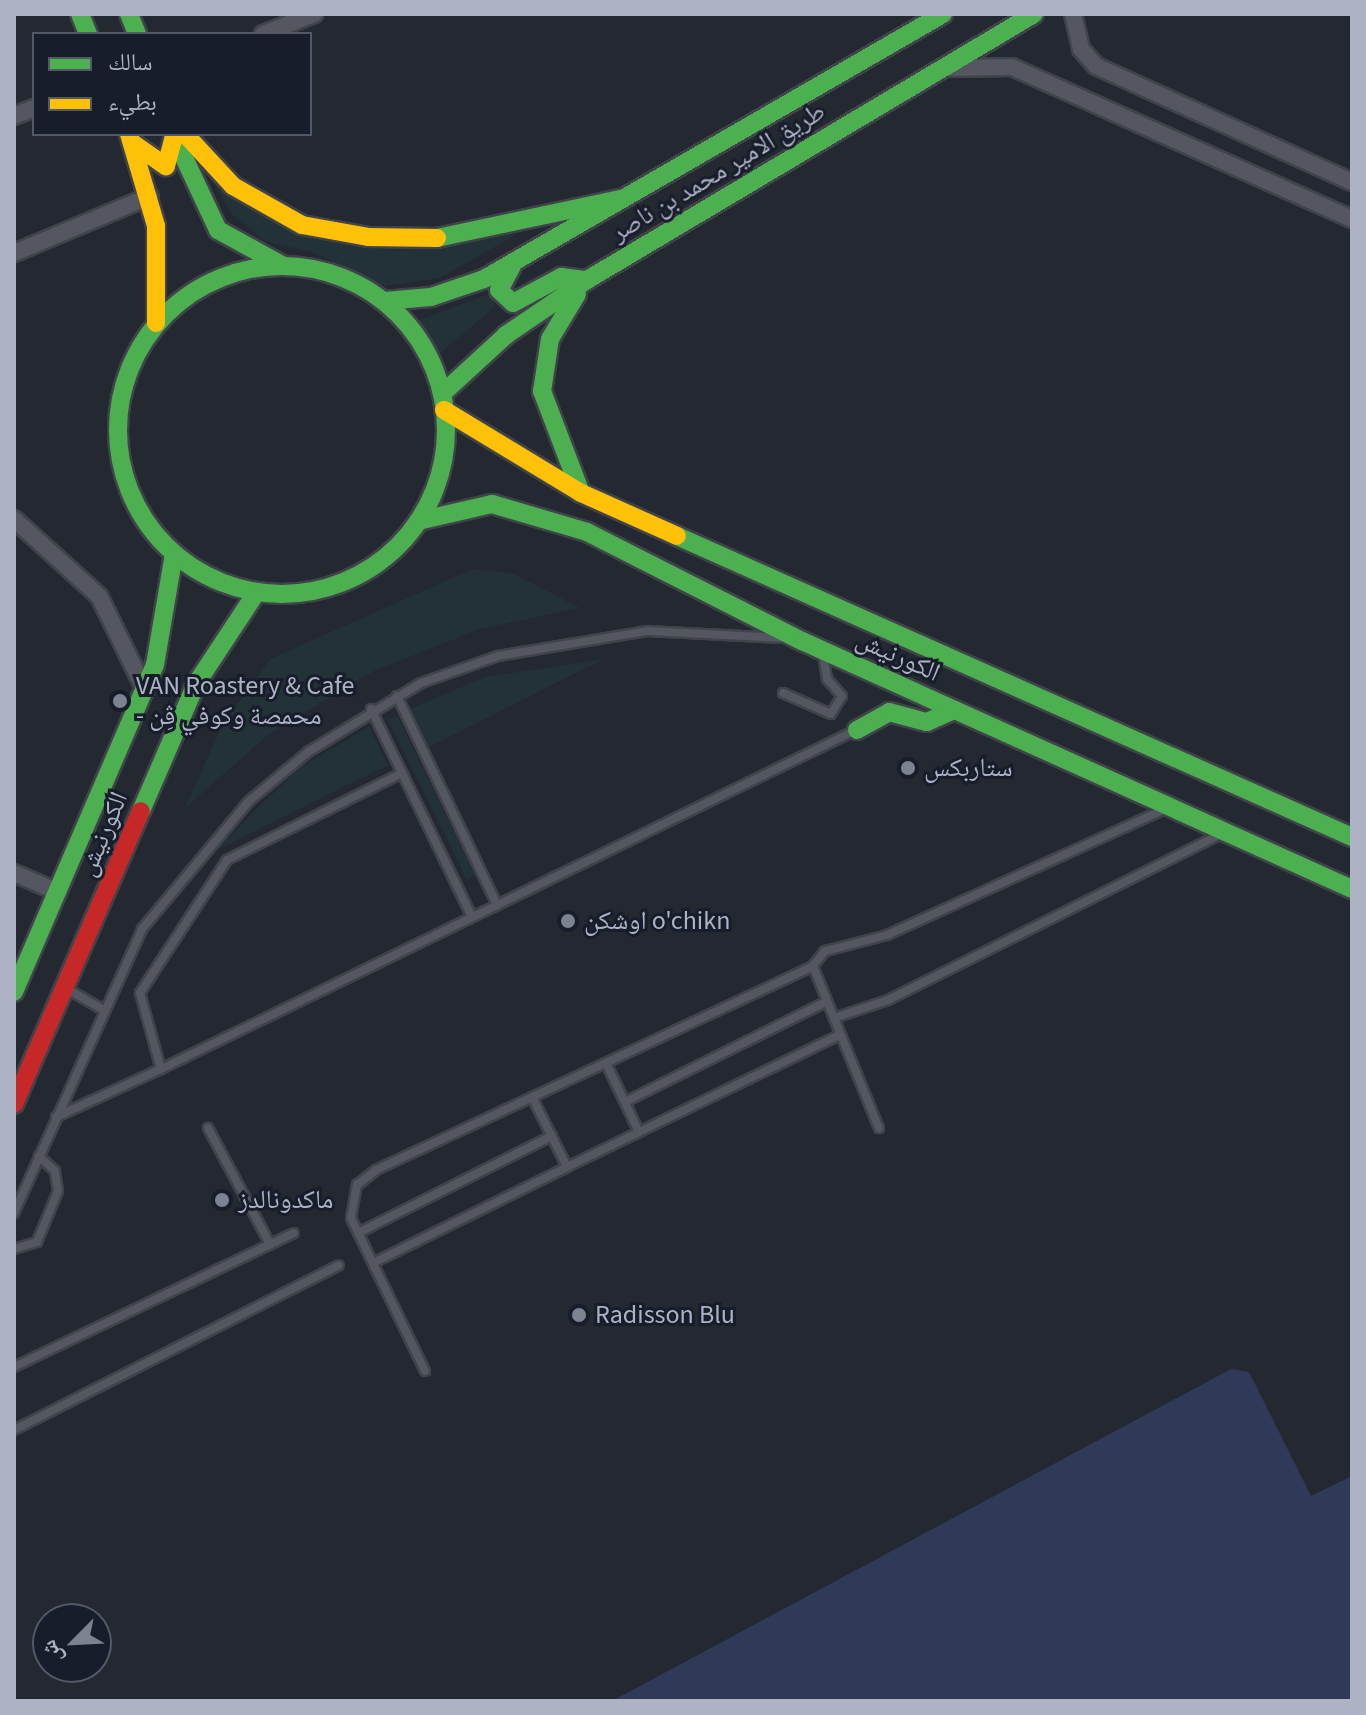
<!DOCTYPE html>
<meta charset="utf-8">
<style>
body{margin:0}
#map{position:relative;width:1366px;height:1715px;overflow:hidden;background:#242831;font-family:"Source Sans 3","Noto Naskh Arabic",sans-serif}
div>[style]{position:absolute}
.green>*{inset:0;background:#223237}
.water>*{inset:0;background:#303a58}
.roads{filter:drop-shadow(2px 0 #40434a) drop-shadow(-2px 0 #40434a) drop-shadow(0 2px #40434a) drop-shadow(0 -2px #40434a)}
.lane>*{height:8px;margin:-4px;padding:0 4px;transform-origin:4px;border-radius:4px;background:#545660}
.street>*{height:16px;margin:-8px;padding:0 8px;transform-origin:8px;border-radius:8px;background:#545660}
.fast>*{height:18px;margin:-9px;padding:0 9px;transform-origin:9px;border-radius:9px;background:#4caf50}
.fast>.ring{margin:-9px;padding:0;box-sizing:content-box;background:none;border:18px solid #4caf50;border-radius:50%}
.slow>*{height:18px;margin:-9px;padding:0 9px;transform-origin:9px;border-radius:9px;background:#ffc107}
.jam>*{height:18px;margin:-9px;padding:0 9px;transform-origin:9px;border-radius:9px;background:#c62828}
.dots>*{width:22px;height:22px;translate:-50% -50%;box-sizing:border-box;border:4px solid #181d2b;border-radius:50%}
span{translate:-50% -50%;white-space:nowrap;text-align:center;line-height:1.15;-webkit-text-stroke:6px #181d2b;paint-order:stroke}
.street-label{font-size:26px;color:#adb2c4}
.poi-label{font-size:26px;color:#adb2c4}
.left{translate:0 -50%;text-align:left}
.frame{position:absolute;inset:0;border:16px solid #adb2c4;pointer-events:none}
.legend{position:absolute;left:32px;top:32px;width:280px;height:104px;box-sizing:border-box;background:#181d2b;border:2px solid #545968;margin:0;padding:10px 14px;list-style:none;font-size:24px;color:#adb2c4}
.legend li{display:flex;align-items:center;gap:16px;height:40px}
.legend b{width:40px;border:2px solid #545968}
.north{position:absolute;left:32px;top:1603px;width:80px;height:80px;box-sizing:border-box;background:#181d2b;border:2px solid #545968;border-radius:50%;rotate:246deg;font-size:22px;font-weight:700;line-height:32px;text-align:center;color:#adb2c4}
.north::after{content:'';display:block;margin:auto;width:28px;height:36px;background:#7d8291;clip-path:polygon(50% 0,100% 100%,50% 72%,0 100%)}
</style>
<div id="map">
<div class="green">
<div style="clip-path:polygon(206px 170px,337px 243px,398px 251px,519px 233px,440px 278px,385px 286px,315px 253px,264px 241px,232px 214px)"></div>
<div style="clip-path:polygon(489px 294px,496px 306px,438px 355px,416px 321px)"></div>
<div style="clip-path:polygon(473px 569px,512px 573px,580px 608px,480px 629px,374px 671px,268px 735px,185px 808px,223px 724px,270px 659px)"></div>
<div style="clip-path:polygon(604px 659px,429px 747px,410px 709px,485px 677px)"></div>
<div style="clip-path:polygon(397px 715px,475px 875px,467px 880px,388px 719px)"></div>
<div style="clip-path:polygon(369px 727px,388px 765px,213px 852px,299px 768px)"></div>
</div>
<div class="water">
<div style="clip-path:polygon(1231px 1369px,1249px 1372px,1311px 1496px,1352px 1476px,1352px 1701px,612px 1701px)"></div>
</div>
<div class="roads">
<div class="lane">
<div style="left:783px;top:693px;width:52px;rotate:23.6deg"></div>
<div style="left:831px;top:714px;width:21px;rotate:-59deg"></div>
<div style="left:842px;top:696px;width:23px;rotate:-131deg"></div>
<div style="left:827px;top:679px;width:24px;rotate:-99deg"></div>
<div style="left:397px;top:696px;width:232px;rotate:64.4deg"></div>
<div style="left:371px;top:709px;width:231px;rotate:64.1deg"></div>
<div style="left:402px;top:773px;width:195px;rotate:153.6deg"></div>
<div style="left:227px;top:860px;width:159px;rotate:123.2deg"></div>
<div style="left:140px;top:993px;width:79px;rotate:74.6deg"></div>
<div style="left:161px;top:1069px;width:773px;rotate:-26deg"></div>
<div style="left:1165px;top:809px;width:305px;rotate:155.6deg"></div>
<div style="left:887px;top:935px;width:64px;rotate:165.5deg"></div>
<div style="left:825px;top:951px;width:19px;rotate:129deg"></div>
<div style="left:813px;top:966px;width:56px;rotate:68deg"></div>
<div style="left:834px;top:1018px;width:57px;rotate:-18.4deg"></div>
<div style="left:888px;top:1000px;width:372px;rotate:-26.5deg"></div>
<div style="left:69px;top:990px;width:38px;rotate:30deg"></div>
<div style="left:834px;top:1018px;width:119px;rotate:67.8deg"></div>
<div style="left:532px;top:1097px;width:78px;rotate:63.4deg"></div>
<div style="left:567px;top:1167px;width:80px;rotate:-25.9deg"></div>
<div style="left:639px;top:1132px;width:76px;rotate:-115.6deg"></div>
<div style="left:625px;top:1102px;width:225px;rotate:-26.5deg"></div>
<div style="left:56px;top:1117px;width:115px;rotate:-24.6deg"></div>
<div style="left:208px;top:1128px;width:132px;rotate:61.9deg"></div>
<div style="left:639px;top:1132px;width:223px;rotate:-25.8deg"></div>
<div style="left:14px;top:1213px;width:312px;rotate:-65.7deg"></div>
<div style="left:142px;top:929px;width:167px;rotate:-50.1deg"></div>
<div style="left:249px;top:801px;width:77px;rotate:-39.7deg"></div>
<div style="left:308px;top:752px;width:132px;rotate:-31.4deg"></div>
<div style="left:421px;top:683px;width:82px;rotate:-19.3deg"></div>
<div style="left:498px;top:656px;width:152px;rotate:-9.5deg"></div>
<div style="left:648px;top:631px;width:133px;rotate:3deg"></div>
<div style="left:358px;top:1233px;width:217px;rotate:-26.6deg"></div>
<div style="left:14px;top:1249px;width:24px;rotate:-17deg"></div>
<div style="left:37px;top:1242px;width:55px;rotate:-67.6deg"></div>
<div style="left:58px;top:1191px;width:20px;rotate:-99deg"></div>
<div style="left:55px;top:1171px;width:22px;rotate:-137deg"></div>
<div style="left:373px;top:1263px;width:216px;rotate:-26.3deg"></div>
<div style="left:14px;top:1367px;width:310px;rotate:-25.6deg"></div>
<div style="left:425px;top:1371px;width:170px;rotate:-115.8deg"></div>
<div style="left:351px;top:1218px;width:34px;rotate:-80deg"></div>
<div style="left:357px;top:1185px;width:24px;rotate:-38deg"></div>
<div style="left:376px;top:1170px;width:482px;rotate:-25deg"></div>
<div style="left:14px;top:1430px;width:364px;rotate:-26.9deg"></div>
</div>
<div class="street">
<div style="left:1073px;top:14px;width:36px;rotate:77deg"></div>
<div style="left:1081px;top:49px;width:23px;rotate:49deg"></div>
<div style="left:1096px;top:66px;width:281px;rotate:24.4deg"></div>
<div style="left:263px;top:34px;width:55px;rotate:-21.4deg"></div>
<div style="left:948px;top:68px;width:64px;rotate:-0.9deg"></div>
<div style="left:1012px;top:67px;width:372px;rotate:24.1deg"></div>
<div style="left:14px;top:116px;width:22px;rotate:-22deg"></div>
<div style="left:14px;top:253px;width:147px;rotate:-22.7deg"></div>
<div style="left:14px;top:519px;width:115px;rotate:42.2deg"></div>
<div style="left:99px;top:596px;width:105px;rotate:63.9deg"></div>
<div style="left:14px;top:873px;width:48px;rotate:23.4deg"></div>
</div>
<div class="fast">
<div style="left:80px;top:14px;width:22px;rotate:68deg"></div>
<div style="left:129px;top:14px;width:22px;rotate:68deg"></div>
<div style="left:173px;top:134px;width:106px;rotate:64.9deg"></div>
<div style="left:218px;top:230px;width:73px;rotate:28.7deg"></div>
<div style="left:437px;top:238px;width:187px;rotate:-12deg"></div>
<div style="left:512px;top:266px;width:27px;rotate:118deg"></div>
<div style="left:499px;top:290px;width:19px;rotate:43deg"></div>
<div style="left:513px;top:303px;width:55px;rotate:-28.4deg"></div>
<div style="left:561px;top:277px;width:26px;rotate:7deg"></div>
<div class="ring" style="left:118px;top:266px;width:310px;height:310px"></div>
<div style="left:577px;top:294px;width:52px;rotate:121deg"></div>
<div style="left:550px;top:339px;width:53px;rotate:98.7deg"></div>
<div style="left:542px;top:391px;width:109px;rotate:69.1deg"></div>
<div style="left:384px;top:301px;width:47px;rotate:-4.9deg"></div>
<div style="left:431px;top:297px;width:56px;rotate:-18.8deg"></div>
<div style="left:484px;top:279px;width:530px;rotate:-30deg"></div>
<div style="left:443px;top:393px;width:86px;rotate:-42.6deg"></div>
<div style="left:506px;top:335px;width:98px;rotate:-34.2deg"></div>
<div style="left:587px;top:280px;width:520px;rotate:-30.76deg"></div>
<div style="left:418px;top:521px;width:76px;rotate:-12.9deg"></div>
<div style="left:492px;top:504px;width:99px;rotate:16.4deg"></div>
<div style="left:587px;top:532px;width:241px;rotate:26.9deg"></div>
<div style="left:802px;top:641px;width:603px;rotate:24.27deg"></div>
<div style="left:677px;top:536px;width:739px;rotate:24.03deg"></div>
<div style="left:857px;top:730px;width:37px;rotate:-29deg"></div>
<div style="left:889px;top:712px;width:39px;rotate:15deg"></div>
<div style="left:927px;top:722px;width:30px;rotate:-24deg"></div>
<div style="left:141px;top:811px;width:138px;rotate:-66.6deg"></div>
<div style="left:196px;top:684px;width:109px;rotate:-56.6deg"></div>
<div style="left:14px;top:992px;width:356px;rotate:-66.7deg"></div>
<div style="left:155px;top:665px;width:113px;rotate:-80.3deg"></div>
</div>
<div class="slow">
<div style="left:129px;top:134px;width:96px;rotate:73.6deg"></div>
<div style="left:156px;top:226px;width:97px;rotate:90deg"></div>
<div style="left:185px;top:134px;width:71px;rotate:47.3deg"></div>
<div style="left:233px;top:186px;width:79px;rotate:29.5deg"></div>
<div style="left:302px;top:225px;width:67px;rotate:10.3deg"></div>
<div style="left:368px;top:237px;width:69px;rotate:0.8deg"></div>
<div style="left:134px;top:144px;width:39px;rotate:35deg"></div>
<div style="left:166px;top:166px;width:31px;rotate:-75deg"></div>
<div style="left:444px;top:410px;width:160px;rotate:31.2deg"></div>
<div style="left:581px;top:493px;width:105px;rotate:24.1deg"></div>
</div>
<div class="jam">
<div style="left:14px;top:1104px;width:319px;rotate:-66.6deg"></div>
</div>
</div>
<div class="dots">
<div style="left:120px;top:701px;background:#7d8291"></div>
<div style="left:908px;top:768px;background:#7d8291"></div>
<div style="left:568px;top:921px;background:#7d8291"></div>
<div style="left:222px;top:1200px;background:#7d8291"></div>
<div style="left:579px;top:1315px;background:#7d8291"></div>
</div>
<div class="street-label">
<span style="left:718px;top:172px;rotate:-31deg">طريق الامير محمد بن ناصر</span>
<span style="left:898px;top:656px;rotate:24deg">الكورنيش</span>
<span style="left:103px;top:834px;rotate:-67deg">الكورنيش</span>
</div>
<div class="poi-label">
<span class="left" style="left:136px;top:701px">VAN Roastery &amp; Cafe<br>- محمصة وكوفي ڤِن</span>
<span class="left" style="left:924px;top:768px">ستاربكس</span>
<span class="left" style="left:584px;top:921px">اوشكن o'chikn</span>
<span class="left" style="left:238px;top:1200px">ماكدونالدز</span>
<span class="left" style="left:595px;top:1315px">Radisson Blu</span>
</div>
<div class="frame"></div>
<ul class="legend">
<li><b style="height:10px;background:#4caf50"></b>سالك</li>
<li><b style="height:10px;background:#ffc107"></b>بطيء</li>
</ul>
<div class="north">ش</div>
</div>
